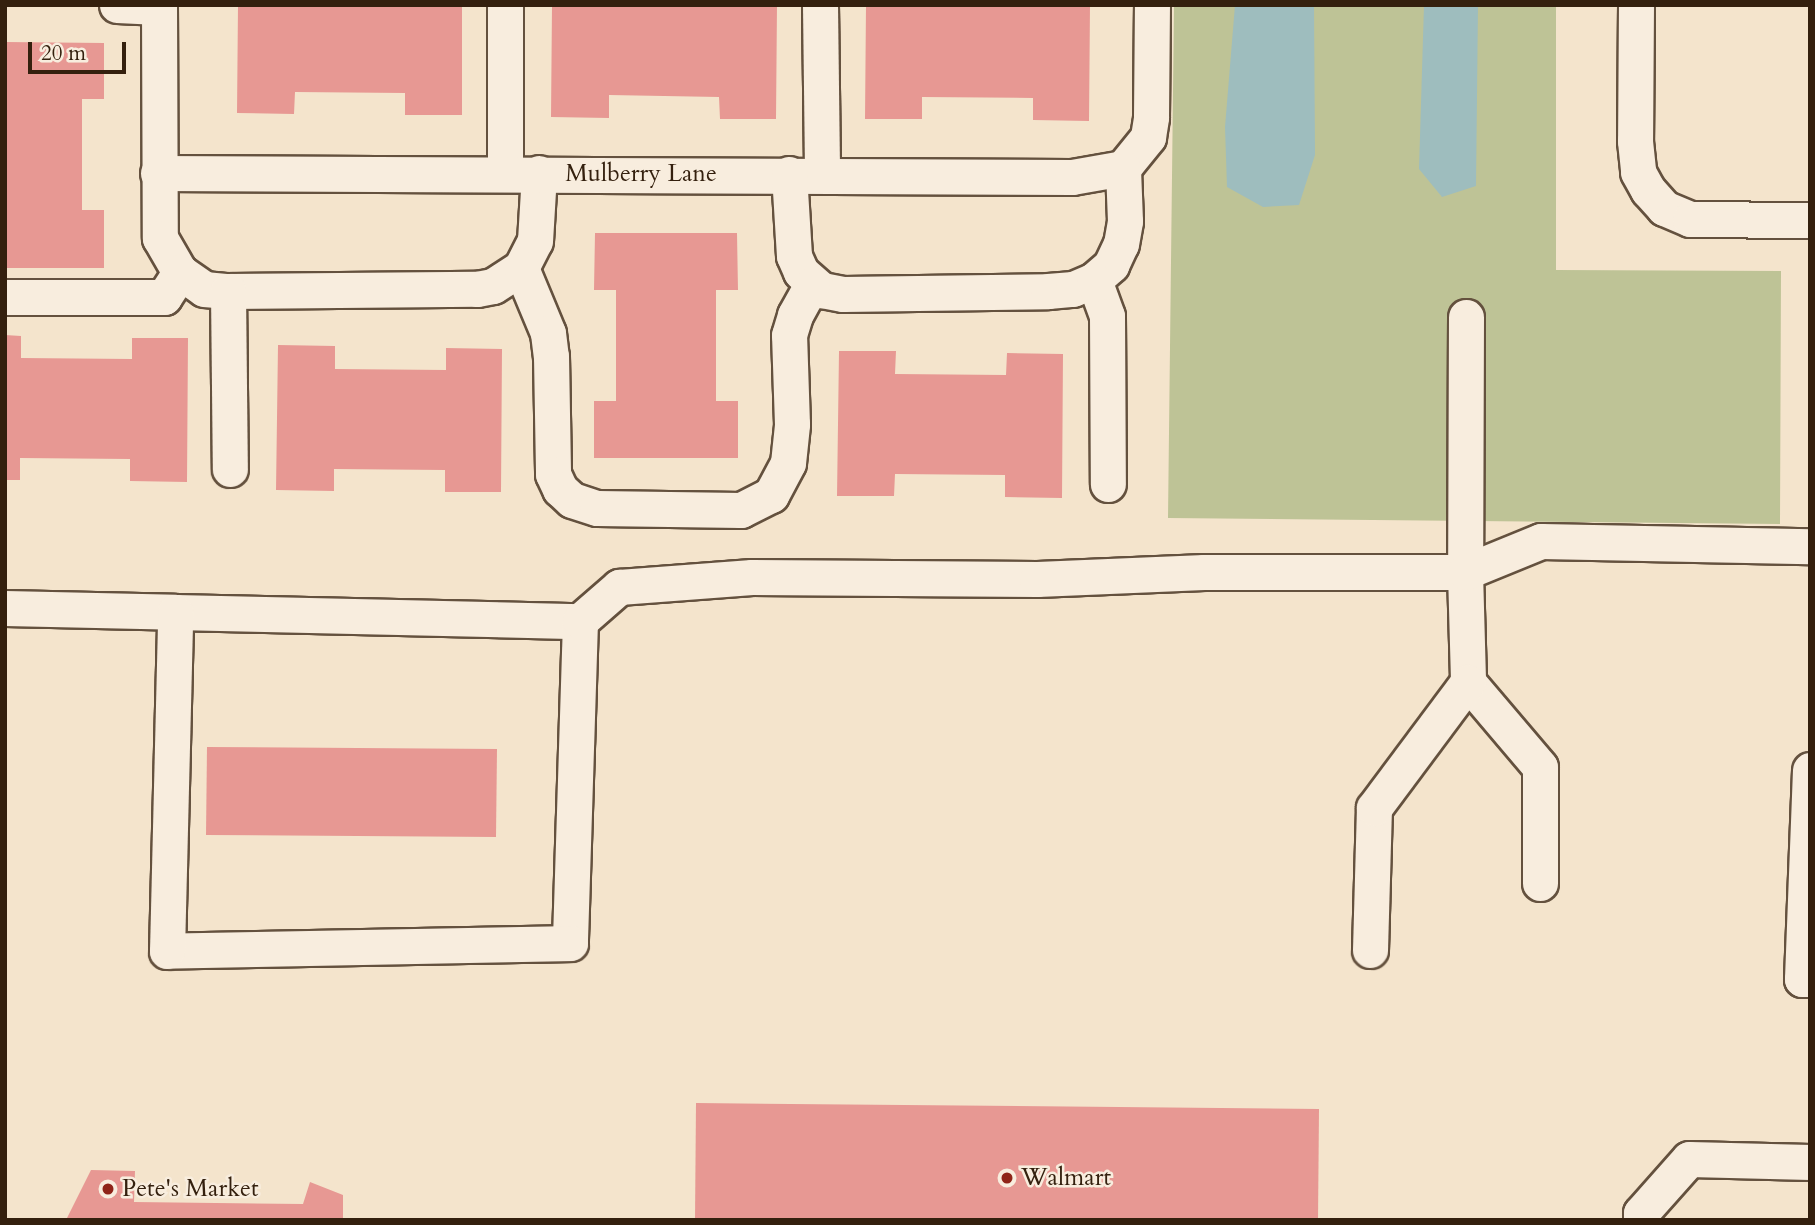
<!DOCTYPE html>
<style>
body{margin:0}
#map{position:relative;width:1815px;height:1225px;overflow:hidden;background:#f4e4cc;font-family:Cardo,serif}
div>[style]{position:absolute}
.green>*{inset:0;background:#bec396}
.water>*{inset:0;background:#9ebdbe}
.building>*{inset:0;background:#e79893}
.roads{filter:drop-shadow(2px 0 #64513e) drop-shadow(-2px 0 #64513e) drop-shadow(0 2px #64513e) drop-shadow(0 -2px #64513e)}
.minor>*{height:35px;margin:-17.5px;padding:0 17.5px;transform-origin:17.5px;border-radius:17.5px;background:#f8edde}
.dots>*{width:19px;height:19px;translate:-50% -50%;box-sizing:border-box;border:4px solid #f8edde;border-radius:50%}
span{translate:-50% -50%;white-space:nowrap;text-align:center;line-height:1.15;-webkit-text-stroke:5px #f8edde;paint-order:stroke}
.street-label{font-size:24px;color:#34200e}
.poi-label{font-size:24px;color:#34200e}
.left{translate:0 -50%;text-align:left}
.frame{position:absolute;inset:0;border:7px solid #34200e;pointer-events:none}
.scale{position:absolute;left:28px;top:42px;width:98px;height:32px;box-sizing:border-box;border:4px solid #34200e;border-top:0;padding-left:9px;font-size:21px;line-height:24px;white-space:nowrap;color:#34200e;-webkit-text-stroke:5px #f8edde;paint-order:stroke}
</style>
<div id="map">
<div class="green">
<div style="clip-path:polygon(1174px 5px,1556px 5px,1556px 270px,1781px 271px,1780px 524px,1168px 518px)"></div>
</div>
<div class="water">
<div style="clip-path:polygon(1235px 5px,1314px 5px,1315px 155px,1299px 205px,1263px 207px,1227px 187px,1225px 127px)"></div>
<div style="clip-path:polygon(1424px 5px,1478px 5px,1476px 186px,1442px 197px,1419px 169px)"></div>
</div>
<div class="building">
<div style="clip-path:polygon(238px 5px,462px 5px,462px 115px,405px 115px,405px 93px,295px 92px,294px 114px,237px 113px)"></div>
<div style="clip-path:polygon(552px 5px,777px 5px,776px 119px,720px 119px,719px 97px,609px 95px,609px 118px,551px 117px)"></div>
<div style="clip-path:polygon(866px 5px,1090px 5px,1089px 121px,1033px 120px,1033px 98px,922px 97px,922px 119px,865px 119px)"></div>
<div style="clip-path:polygon(5px 42px,104px 43px,104px 99px,82px 99px,82px 210px,104px 210px,104px 268px,5px 268px)"></div>
<div style="clip-path:polygon(595px 233px,737px 233px,738px 290px,716px 290px,716px 401px,738px 401px,738px 458px,594px 458px,594px 401px,616px 401px,616px 290px,594px 290px)"></div>
<div style="clip-path:polygon(5px 335px,21px 336px,21px 358px,132px 359px,132px 338px,188px 338px,187px 482px,130px 481px,130px 459px,20px 458px,20px 480px,5px 480px)"></div>
<div style="clip-path:polygon(278px 345px,335px 346px,335px 369px,446px 370px,446px 348px,502px 349px,501px 492px,445px 492px,445px 470px,334px 469px,334px 491px,276px 490px)"></div>
<div style="clip-path:polygon(839px 351px,896px 351px,895px 374px,1006px 375px,1007px 353px,1063px 354px,1062px 498px,1005px 497px,1005px 475px,895px 474px,894px 496px,837px 496px)"></div>
<div style="clip-path:polygon(207px 747px,497px 749px,496px 837px,206px 835px)"></div>
<div style="clip-path:polygon(696px 1103px,1319px 1109px,1318px 1220px,695px 1220px)"></div>
<div style="clip-path:polygon(91px 1170px,135px 1171px,134px 1202px,303px 1204px,310px 1182px,343px 1195px,343px 1220px,66px 1220px)"></div>
</div>
<div class="roads">
<div class="minor">
<div style="left:117px;top:5px;width:42px;rotate:2.7deg"></div>
<div style="left:159px;top:5px;width:233px;rotate:89.8deg"></div>
<div style="left:160px;top:238px;width:39px;rotate:60deg"></div>
<div style="left:180px;top:272px;width:29px;rotate:35deg"></div>
<div style="left:204px;top:289px;width:24px;rotate:5deg"></div>
<div style="left:228px;top:291px;width:249px;rotate:-0.5deg"></div>
<div style="left:477px;top:289px;width:16px;rotate:-11deg"></div>
<div style="left:493px;top:286px;width:33px;rotate:-33deg"></div>
<div style="left:521px;top:268px;width:30px;rotate:-63deg"></div>
<div style="left:535px;top:241px;width:68px;rotate:-86.6deg"></div>
<div style="left:505px;top:5px;width:168px;rotate:90deg"></div>
<div style="left:820px;top:5px;width:170px;rotate:89.3deg"></div>
<div style="left:1636px;top:5px;width:136px;rotate:90.4deg"></div>
<div style="left:1635px;top:141px;width:31px;rotate:84deg"></div>
<div style="left:1638px;top:172px;width:21px;rotate:61deg"></div>
<div style="left:1648px;top:190px;width:24px;rotate:48deg"></div>
<div style="left:1664px;top:208px;width:28px;rotate:23deg"></div>
<div style="left:1690px;top:219px;width:120px;rotate:0.5deg"></div>
<div style="left:1123px;top:168px;width:40px;rotate:-51deg"></div>
<div style="left:1148px;top:137px;width:20px;rotate:-81deg"></div>
<div style="left:1151px;top:117px;width:112px;rotate:-89.5deg"></div>
<div style="left:158px;top:173px;width:914px;rotate:0.25deg"></div>
<div style="left:1072px;top:177px;width:52px;rotate:-10deg"></div>
<div style="left:789px;top:174px;width:82px;rotate:86.5deg"></div>
<div style="left:794px;top:256px;width:17px;rotate:66deg"></div>
<div style="left:801px;top:272px;width:28px;rotate:41deg"></div>
<div style="left:822px;top:290px;width:21px;rotate:11deg"></div>
<div style="left:843px;top:294px;width:205px;rotate:-0.8deg"></div>
<div style="left:1048px;top:291px;width:25px;rotate:-5deg"></div>
<div style="left:1073px;top:289px;width:23px;rotate:-23deg"></div>
<div style="left:1094px;top:280px;width:23px;rotate:-41deg"></div>
<div style="left:1111px;top:265px;width:23px;rotate:-65deg"></div>
<div style="left:1121px;top:244px;width:23px;rotate:-80deg"></div>
<div style="left:1125px;top:221px;width:53px;rotate:-92.2deg"></div>
<div style="left:521px;top:268px;width:70px;rotate:67.4deg"></div>
<div style="left:548px;top:333px;width:23px;rotate:83deg"></div>
<div style="left:551px;top:356px;width:118px;rotate:89deg"></div>
<div style="left:553px;top:474px;width:17px;rotate:65deg"></div>
<div style="left:560px;top:489px;width:16px;rotate:43deg"></div>
<div style="left:572px;top:500px;width:26px;rotate:18deg"></div>
<div style="left:597px;top:508px;width:144px;rotate:0.8deg"></div>
<div style="left:741px;top:510px;width:34px;rotate:-27deg"></div>
<div style="left:771px;top:495px;width:36px;rotate:-62deg"></div>
<div style="left:788px;top:463px;width:39px;rotate:-84deg"></div>
<div style="left:792px;top:424px;width:89px;rotate:-91.9deg"></div>
<div style="left:789px;top:335px;width:21px;rotate:-73deg"></div>
<div style="left:795px;top:315px;width:35px;rotate:-61deg"></div>
<div style="left:1094px;top:280px;width:38px;rotate:70deg"></div>
<div style="left:1107px;top:316px;width:168px;rotate:89.7deg"></div>
<div style="left:228px;top:291px;width:178px;rotate:89.4deg"></div>
<div style="left:5px;top:297px;width:159px"></div>
<div style="left:164px;top:297px;width:30px;rotate:-57deg"></div>
<div style="left:1466px;top:317px;width:255px;rotate:90.2deg"></div>
<div style="left:1465px;top:572px;width:110px;rotate:88.4deg"></div>
<div style="left:1468px;top:682px;width:111px;rotate:49.7deg"></div>
<div style="left:1540px;top:767px;width:116px;rotate:90deg"></div>
<div style="left:5px;top:608px;width:170px;rotate:1.3deg"></div>
<div style="left:175px;top:612px;width:405px;rotate:1.3deg"></div>
<div style="left:580px;top:621px;width:322px;rotate:91.8deg"></div>
<div style="left:570px;top:943px;width:403px;rotate:178.9deg"></div>
<div style="left:167px;top:951px;width:339px;rotate:-88.6deg"></div>
<div style="left:580px;top:621px;width:52px;rotate:-41.1deg"></div>
<div style="left:619px;top:587px;width:133px;rotate:-4.3deg"></div>
<div style="left:752px;top:577px;width:285px;rotate:0.4deg"></div>
<div style="left:1037px;top:579px;width:167px;rotate:-2.4deg"></div>
<div style="left:1204px;top:572px;width:261px"></div>
<div style="left:1465px;top:572px;width:82px;rotate:-22.2deg"></div>
<div style="left:1541px;top:541px;width:269px;rotate:1.1deg"></div>
<div style="left:1810px;top:770px;width:209px;rotate:92.2deg"></div>
<div style="left:1802px;top:979px;width:8px"></div>
<div style="left:1370px;top:950px;width:142px;rotate:-88.4deg"></div>
<div style="left:1374px;top:808px;width:157px;rotate:-53.3deg"></div>
<div style="left:1641px;top:1220px;width:7px;rotate:-90deg"></div>
<div style="left:1641px;top:1213px;width:72px;rotate:-48.4deg"></div>
<div style="left:1689px;top:1159px;width:121px;rotate:1.4deg"></div>
</div>
</div>
<div class="dots">
<div style="left:1007px;top:1178px;background:#8f2418"></div>
<div style="left:108px;top:1189px;background:#8f2418"></div>
</div>
<div class="street-label">
<span style="left:641px;top:174px">Mulberry Lane</span>
</div>
<div class="poi-label">
<span class="left" style="left:1021px;top:1178px">Walmart</span>
<span class="left" style="left:122px;top:1189px">Pete's Market</span>
</div>
<div class="frame"></div>
<div class="scale">20 m</div>
</div>
